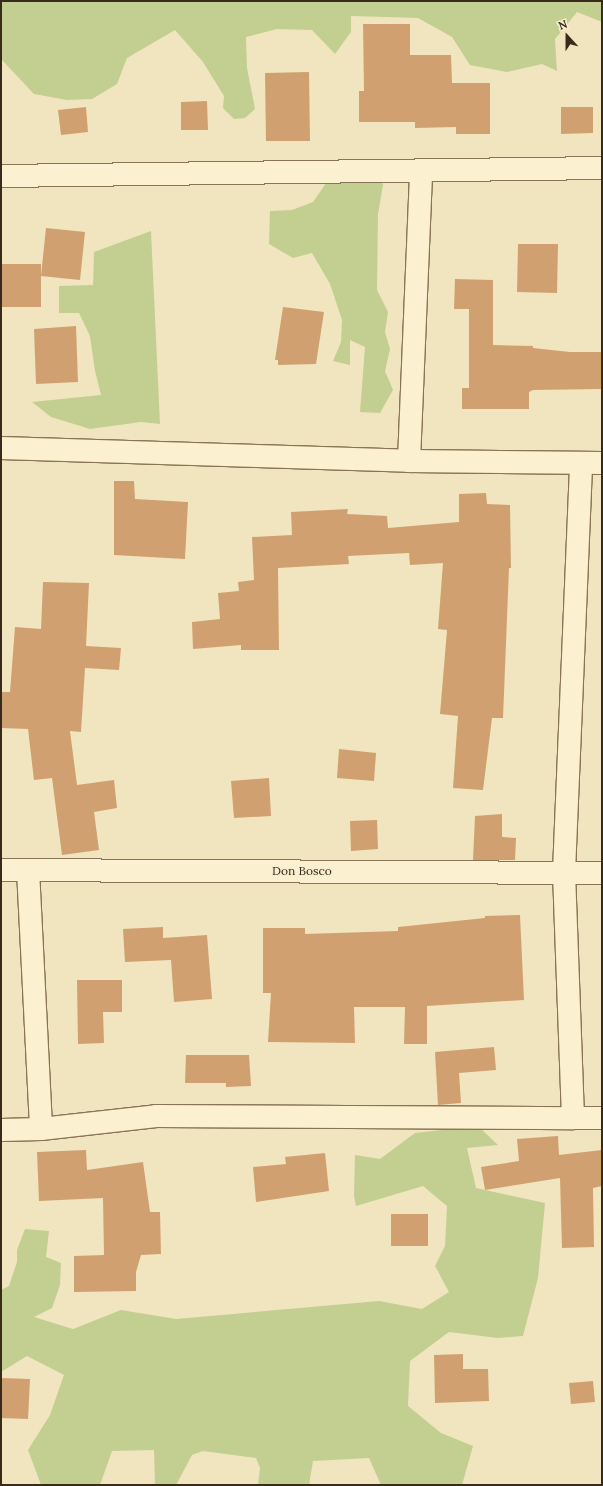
<!DOCTYPE html>
<style>
body{margin:0}
#map{position:relative;width:603px;height:1486px;overflow:hidden;background:#f0e5be;font-family:Lora,serif}
div>[style]{position:absolute}
.green>*{inset:0;background:#c3cf91}
.building>*{inset:0;background:#d1a071}
.roads{filter:drop-shadow(1px 0 #897555) drop-shadow(-1px 0 #897555) drop-shadow(0 1px #897555) drop-shadow(0 -1px #897555)}
.minor>*{height:22px;margin:-11px;padding:0 11px;transform-origin:11px;border-radius:11px;background:#fbf1d1}
span{translate:-50% -50%;white-space:nowrap;text-align:center;line-height:1.15;-webkit-text-stroke:3px #f7eece;paint-order:stroke}
.street-label{font-size:12px;color:#382b1b}
.frame{position:absolute;inset:0;border:2px solid #382b1b;pointer-events:none}
.north{position:absolute;left:547px;top:16px;width:40px;height:40px;-webkit-text-stroke:3px #f7eece;paint-order:stroke;rotate:339deg;font-size:11px;font-weight:700;line-height:16px;text-align:center;color:#382b1b}
.north::after{content:'';display:block;margin:auto;width:14px;height:18px;background:#382b1b;clip-path:polygon(50% 0,100% 100%,50% 72%,0 100%)}
</style>
<div id="map">
<div class="green">
<div style="clip-path:polygon(1px 1px,602px 1px,602px 22px,577px 12px,555px 39px,557px 71px,542px 64px,507px 72px,470px 65px,452px 37px,418px 18px,351px 16px,351px 32px,335px 54px,312px 30px,277px 29px,246px 37px,247px 68px,255px 109px,245px 118px,234px 119px,223px 108px,224px 96px,203px 62px,175px 30px,127px 58px,117px 84px,92px 99px,67px 100px,34px 94px,1px 59px)"></div>
<div style="clip-path:polygon(377px 167px,383px 185px,378px 214px,377px 290px,388px 312px,385px 332px,390px 349px,385px 371px,393px 390px,380px 413px,360px 412px,365px 347px,350px 340px,350px 365px,333px 361px,341px 342px,342px 320px,330px 284px,312px 253px,293px 258px,269px 244px,270px 211px,292px 210px,313px 202px,331px 176px)"></div>
<div style="clip-path:polygon(151px 231px,160px 424px,141px 422px,90px 429px,51px 417px,32px 402px,101px 395px,95px 371px,90px 336px,79px 313px,59px 313px,59px 286px,93px 285px,94px 252px)"></div>
<div style="clip-path:polygon(478px 1126px,498px 1145px,467px 1148px,476px 1188px,545px 1203px,538px 1278px,523px 1336px,498px 1338px,449px 1332px,410px 1361px,408px 1406px,441px 1433px,473px 1446px,462px 1485px,381px 1485px,369px 1458px,313px 1461px,309px 1485px,258px 1485px,260px 1468px,256px 1458px,203px 1451px,192px 1455px,176px 1485px,155px 1485px,154px 1450px,112px 1451px,100px 1485px,41px 1485px,28px 1450px,50px 1415px,64px 1375px,27px 1356px,1px 1372px,1px 1290px,9px 1286px,17px 1262px,17px 1250px,25px 1229px,49px 1231px,46px 1257px,61px 1263px,60px 1285px,52px 1308px,34px 1317px,73px 1329px,121px 1310px,176px 1319px,379px 1301px,422px 1309px,449px 1292px,435px 1266px,445px 1246px,447px 1206px,423px 1186px,356px 1206px,354px 1196px,355px 1155px,380px 1159px,415px 1133px)"></div>
</div>
<div class="building">
<div style="clip-path:polygon(363px 24px,410px 24px,410px 55px,451px 55px,452px 83px,490px 83px,490px 134px,456px 134px,456px 127px,415px 128px,415px 122px,359px 122px,359px 91px,364px 91px)"></div>
<div style="clip-path:polygon(309px 72px,310px 141px,266px 141px,265px 73px)"></div>
<div style="clip-path:polygon(207px 101px,208px 130px,181px 130px,181px 102px)"></div>
<div style="clip-path:polygon(86px 107px,88px 132px,61px 135px,58px 110px)"></div>
<div style="clip-path:polygon(561px 107px,593px 107px,593px 133px,561px 134px)"></div>
<div style="clip-path:polygon(46px 228px,85px 232px,80px 280px,41px 276px)"></div>
<div style="clip-path:polygon(518px 244px,558px 244px,557px 293px,517px 292px)"></div>
<div style="clip-path:polygon(1px 264px,41px 264px,41px 307px,1px 307px)"></div>
<div style="clip-path:polygon(455px 279px,493px 280px,493px 345px,533px 346px,533px 348px,570px 352px,601px 352px,601px 389px,533px 390px,529px 392px,529px 409px,462px 409px,462px 388px,469px 388px,469px 309px,454px 309px)"></div>
<div style="clip-path:polygon(283px 307px,324px 312px,316px 364px,278px 365px,278px 360px,275px 360px)"></div>
<div style="clip-path:polygon(76px 326px,78px 382px,36px 384px,34px 329px)"></div>
<div style="clip-path:polygon(114px 481px,134px 481px,135px 499px,188px 502px,185px 559px,114px 555px)"></div>
<div style="clip-path:polygon(486px 493px,487px 504px,510px 505px,511px 568px,509px 568px,503px 718px,492px 718px,483px 790px,453px 788px,458px 716px,440px 714px,447px 630px,438px 629px,443px 563px,410px 565px,409px 553px,348px 556px,349px 564px,278px 568px,279px 650px,241px 650px,241px 645px,193px 649px,192px 622px,220px 619px,218px 593px,239px 591px,238px 582px,254px 580px,252px 537px,292px 535px,291px 512px,348px 509px,347px 514px,387px 516px,388px 528px,459px 522px,459px 494px)"></div>
<div style="clip-path:polygon(43px 582px,89px 583px,86px 646px,121px 648px,119px 670px,85px 668px,81px 732px,70px 731px,77px 785px,114px 780px,117px 808px,94px 812px,99px 850px,62px 855px,52px 778px,34px 780px,28px 729px,1px 728px,1px 692px,10px 692px,15px 627px,41px 629px)"></div>
<div style="clip-path:polygon(339px 749px,376px 753px,374px 781px,337px 778px)"></div>
<div style="clip-path:polygon(269px 778px,271px 816px,234px 818px,231px 781px)"></div>
<div style="clip-path:polygon(502px 814px,502px 837px,516px 838px,515px 860px,473px 860px,475px 816px)"></div>
<div style="clip-path:polygon(377px 820px,378px 849px,351px 851px,350px 821px)"></div>
<div style="clip-path:polygon(520px 915px,524px 1000px,427px 1006px,427px 1044px,404px 1044px,405px 1007px,354px 1007px,355px 1043px,268px 1042px,271px 993px,263px 993px,263px 928px,305px 928px,305px 934px,398px 931px,398px 927px,485px 918px,485px 916px)"></div>
<div style="clip-path:polygon(163px 927px,163px 938px,207px 935px,212px 999px,174px 1002px,171px 960px,125px 962px,123px 929px)"></div>
<div style="clip-path:polygon(77px 980px,122px 980px,122px 1012px,103px 1012px,104px 1043px,78px 1044px)"></div>
<div style="clip-path:polygon(494px 1047px,496px 1070px,459px 1073px,461px 1103px,438px 1105px,435px 1052px)"></div>
<div style="clip-path:polygon(186px 1055px,249px 1055px,251px 1086px,226px 1087px,226px 1083px,185px 1083px)"></div>
<div style="clip-path:polygon(558px 1136px,559px 1155px,602px 1150px,602px 1186px,593px 1188px,594px 1247px,562px 1248px,560px 1178px,485px 1190px,481px 1167px,519px 1161px,517px 1139px)"></div>
<div style="clip-path:polygon(86px 1150px,87px 1170px,143px 1162px,150px 1212px,160px 1212px,161px 1254px,141px 1255px,136px 1272px,136px 1291px,74px 1292px,74px 1256px,104px 1255px,103px 1198px,39px 1201px,37px 1152px)"></div>
<div style="clip-path:polygon(325px 1153px,329px 1191px,256px 1202px,253px 1167px,286px 1164px,285px 1157px)"></div>
<div style="clip-path:polygon(391px 1214px,428px 1214px,428px 1246px,391px 1246px)"></div>
<div style="clip-path:polygon(463px 1354px,463px 1369px,488px 1369px,489px 1401px,435px 1403px,434px 1355px)"></div>
<div style="clip-path:polygon(1px 1378px,30px 1379px,28px 1419px,1px 1418px)"></div>
<div style="clip-path:polygon(593px 1381px,595px 1402px,571px 1404px,569px 1383px)"></div>
</div>
<div class="roads">
<div class="minor">
<div style="left:1px;top:176px;width:601px;rotate:-0.76deg"></div>
<div style="left:1px;top:448px;width:408px;rotate:1.8deg"></div>
<div style="left:409px;top:461px;width:193px;rotate:0.6deg"></div>
<div style="left:409px;top:461px;width:290px;rotate:-87.6deg"></div>
<div style="left:1px;top:870px;width:601px;rotate:0.29deg"></div>
<div style="left:28px;top:870px;width:259px;rotate:87.1deg"></div>
<div style="left:573px;top:1118px;width:29px"></div>
<div style="left:1px;top:1130px;width:40px;rotate:-1.4deg"></div>
<div style="left:41px;top:1129px;width:116px;rotate:-6.4deg"></div>
<div style="left:156px;top:1116px;width:417px;rotate:0.3deg"></div>
<div style="left:573px;top:1118px;width:246px;rotate:-92.1deg"></div>
<div style="left:564px;top:872px;width:409px;rotate:-87.6deg"></div>
</div>
</div>
<div class="street-label">
<span style="left:302px;top:871px">Don Bosco</span>
</div>
<div class="frame"></div>
<div class="north">N</div>
</div>
